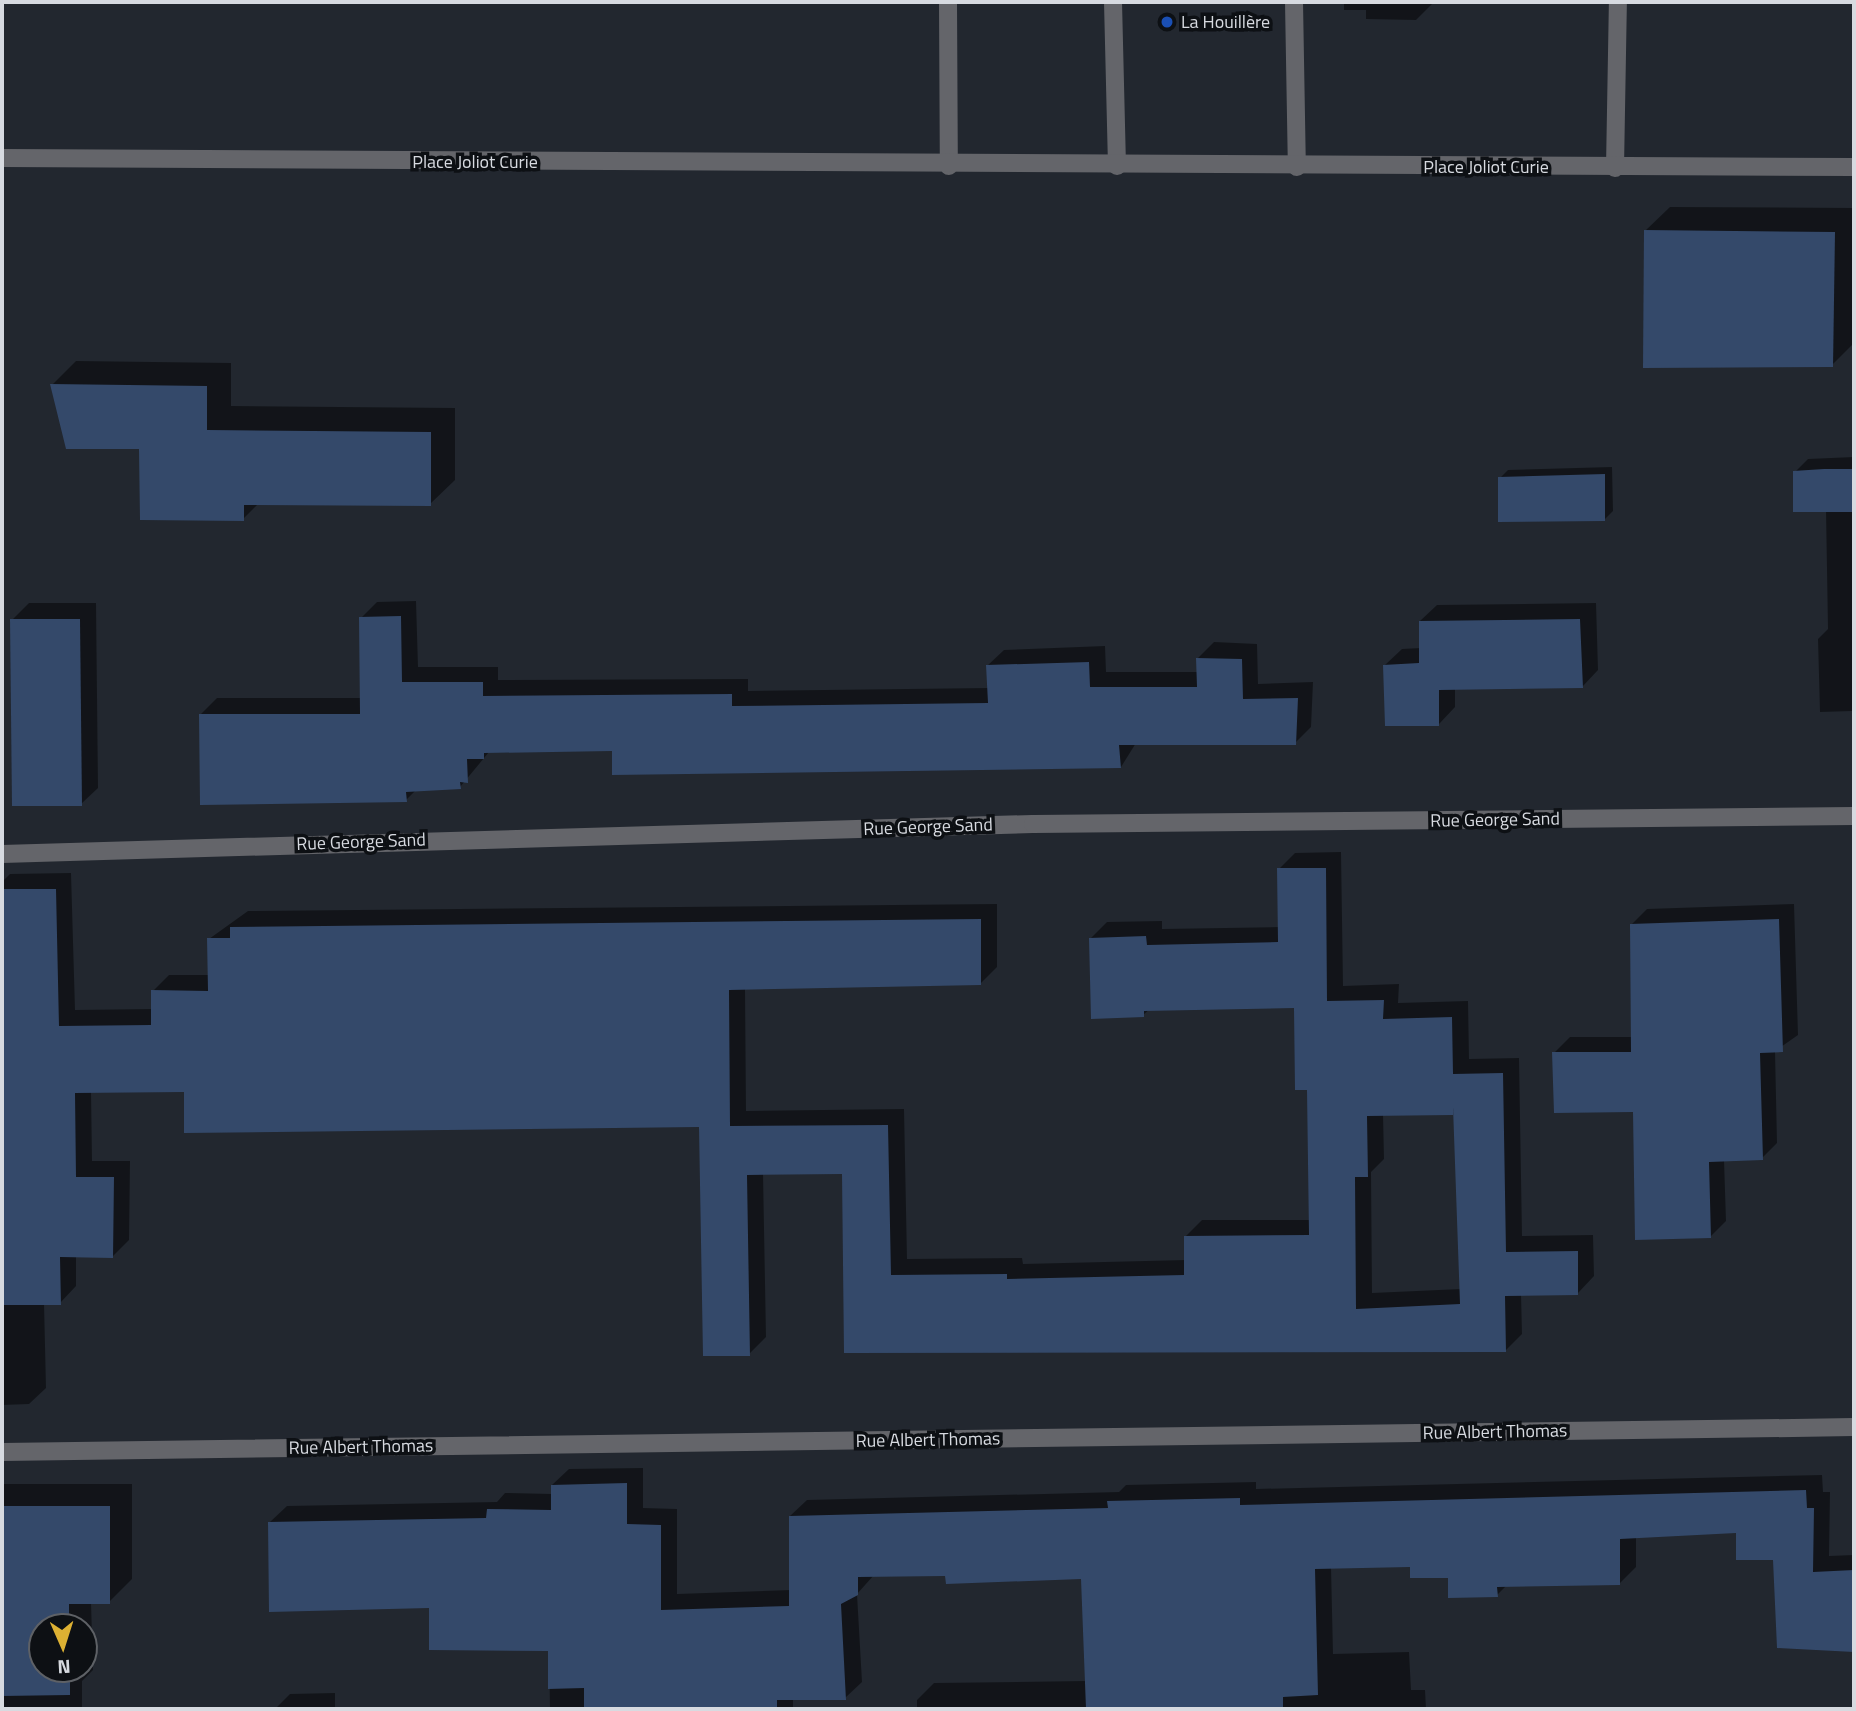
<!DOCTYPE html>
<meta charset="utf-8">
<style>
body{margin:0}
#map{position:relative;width:1856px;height:1711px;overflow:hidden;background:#22272f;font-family:"Titillium Web",sans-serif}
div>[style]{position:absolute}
.shadow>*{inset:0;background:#0007}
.building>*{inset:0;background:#34496a}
.service>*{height:18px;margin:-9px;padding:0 9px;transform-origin:9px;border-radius:9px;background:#64656a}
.minor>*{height:18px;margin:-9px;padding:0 9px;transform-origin:9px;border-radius:9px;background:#64656a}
.dots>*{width:19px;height:19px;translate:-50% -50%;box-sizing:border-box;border:4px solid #0d1014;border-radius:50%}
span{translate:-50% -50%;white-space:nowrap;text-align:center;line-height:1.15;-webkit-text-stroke:7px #0d1014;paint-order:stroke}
.poi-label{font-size:18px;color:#d7dae0}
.left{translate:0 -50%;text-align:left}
.street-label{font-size:18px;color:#d7dae0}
.frame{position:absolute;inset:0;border:4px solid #d7dae0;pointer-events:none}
.north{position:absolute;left:28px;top:1613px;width:70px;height:70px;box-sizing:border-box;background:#0d1014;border:2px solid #5e6166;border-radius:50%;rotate:177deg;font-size:19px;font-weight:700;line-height:28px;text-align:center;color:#d7dae0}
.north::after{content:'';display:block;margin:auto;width:24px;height:32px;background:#ddb133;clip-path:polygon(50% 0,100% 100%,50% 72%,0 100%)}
</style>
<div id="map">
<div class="shadow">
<div style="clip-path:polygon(1344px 2px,1432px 2px,1432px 4px,1416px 20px,1366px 19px,1366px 10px,1344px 10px)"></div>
<div style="clip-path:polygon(1670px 207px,1854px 208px,1854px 343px,1832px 365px,1645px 231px)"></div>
<div style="clip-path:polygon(76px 361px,231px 363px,231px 406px,455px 408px,455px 480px,430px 504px,259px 503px,243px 519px,52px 385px)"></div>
<div style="clip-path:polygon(1854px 457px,1854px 744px,1853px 744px,1852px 711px,1820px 712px,1818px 639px,1828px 629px,1826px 510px,1795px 472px,1808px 459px)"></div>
<div style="clip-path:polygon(1612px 467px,1613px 511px,1605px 519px,1500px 478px,1508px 470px)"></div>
<div style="clip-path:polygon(416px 601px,418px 667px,498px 667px,498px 680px,748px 679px,748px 691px,989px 688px,987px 666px,1004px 650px,1105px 646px,1106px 672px,1198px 672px,1198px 658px,1214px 642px,1257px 644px,1258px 684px,1313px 682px,1311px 727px,1295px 743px,1136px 743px,1121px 767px,613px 750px,489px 752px,460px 787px,417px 789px,406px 800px,201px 714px,217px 698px,362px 698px,361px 618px,377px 602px)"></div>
<div style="clip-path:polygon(29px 603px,96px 603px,98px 788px,81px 804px,12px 620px)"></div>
<div style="clip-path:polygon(1596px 603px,1598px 670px,1582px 687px,1455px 688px,1455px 707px,1439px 724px,1385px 665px,1402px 649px,1421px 648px,1420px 621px,1437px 605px)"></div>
<div style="clip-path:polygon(evenodd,1341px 852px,1343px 986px,1399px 984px,1398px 1003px,1468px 1001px,1469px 1059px,1519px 1058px,1522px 1236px,1593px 1235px,1594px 1276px,1578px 1293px,1521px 1294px,1522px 1334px,1506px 1350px,846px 1352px,844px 1172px,763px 1173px,766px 1337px,749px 1354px,700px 1125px,186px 1091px,91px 1091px,92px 1161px,130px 1161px,129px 1240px,113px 1256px,76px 1256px,76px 1286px,60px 1303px,44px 1303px,46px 1388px,29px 1404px,2px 1405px,2px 882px,10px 874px,71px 873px,75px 1010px,153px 1009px,153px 991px,169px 975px,209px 975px,209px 939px,248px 911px,997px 904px,997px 967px,981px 983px,745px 988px,746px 1111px,904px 1109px,907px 1259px,1022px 1258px,1023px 1264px,1186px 1260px,1186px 1236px,1202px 1220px,1311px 1220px,1309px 1088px,1296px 1006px,1150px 1009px,1143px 1015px,1091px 938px,1107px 922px,1162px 921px,1162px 929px,1280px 927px,1279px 869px,1295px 853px,1341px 852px,1455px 1111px,1461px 1289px,1372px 1293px,1371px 1172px,1384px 1159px,1383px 1114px,1455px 1111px)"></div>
<div style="clip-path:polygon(1794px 904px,1798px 1035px,1775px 1051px,1777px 1143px,1762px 1158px,1724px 1160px,1726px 1221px,1710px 1237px,1635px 1110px,1554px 1053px,1570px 1037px,1632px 1037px,1631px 925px,1647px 909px)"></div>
<div style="clip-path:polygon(643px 1468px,643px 1508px,677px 1509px,677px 1594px,791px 1590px,790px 1516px,807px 1500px,1119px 1492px,1126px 1485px,1256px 1482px,1256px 1489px,1822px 1475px,1823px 1492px,1830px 1492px,1829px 1556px,1854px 1555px,1854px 1650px,1779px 1646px,1774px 1559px,1737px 1531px,1636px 1536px,1636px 1567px,1620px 1583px,1507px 1585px,1497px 1595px,1412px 1565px,1331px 1567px,1333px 1654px,1409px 1652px,1411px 1690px,1425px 1690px,1426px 1709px,917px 1709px,917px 1700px,934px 1683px,1086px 1681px,1083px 1577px,947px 1574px,874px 1575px,857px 1594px,862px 1682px,845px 1698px,793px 1698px,793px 1709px,550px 1709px,549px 1649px,430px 1607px,270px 1522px,287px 1506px,497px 1502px,505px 1493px,552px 1494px,552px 1485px,569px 1469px)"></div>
<div style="clip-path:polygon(evenodd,2px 1484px,132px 1484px,132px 1579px,109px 1602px,91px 1602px,93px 1670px,82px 1681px,82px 1709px,2px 1709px,2px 1484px,42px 1627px,84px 1627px,84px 1669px,42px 1669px,42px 1627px)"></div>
<div style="clip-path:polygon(335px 1693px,335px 1709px,275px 1709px,290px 1694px)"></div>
</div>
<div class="building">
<div style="clip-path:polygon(1644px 230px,1835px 232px,1833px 367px,1643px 368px)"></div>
<div style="clip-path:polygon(50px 384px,207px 386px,207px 430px,431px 432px,431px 506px,244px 505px,244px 521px,140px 520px,139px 449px,66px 449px)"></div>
<div style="clip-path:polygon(1824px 469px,1854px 469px,1854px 512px,1793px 512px,1793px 471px)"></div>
<div style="clip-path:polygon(1605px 474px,1605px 521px,1498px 522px,1498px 477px)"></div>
<div style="clip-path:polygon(401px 616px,402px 682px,483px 682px,483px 696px,732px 694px,732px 706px,988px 703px,986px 665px,1089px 662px,1090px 687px,1197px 687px,1196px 658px,1242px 659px,1243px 699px,1298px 698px,1296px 745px,1119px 745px,1121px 768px,612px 775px,612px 751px,484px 753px,484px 759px,467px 759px,468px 783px,460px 782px,461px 789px,406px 792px,407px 802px,200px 805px,199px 714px,360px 714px,359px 617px)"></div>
<div style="clip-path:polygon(10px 619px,80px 619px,82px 806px,12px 806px)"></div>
<div style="clip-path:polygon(1580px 619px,1583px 688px,1439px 690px,1439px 726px,1385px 726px,1383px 665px,1419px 663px,1419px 621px)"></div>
<div style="clip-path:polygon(evenodd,1277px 868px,1326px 868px,1327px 1001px,1384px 1000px,1383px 1019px,1452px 1017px,1453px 1074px,1503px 1073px,1506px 1252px,1578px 1251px,1578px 1295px,1505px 1296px,1506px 1352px,844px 1353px,842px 1174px,747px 1175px,750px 1356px,703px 1356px,699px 1127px,184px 1133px,184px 1092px,75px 1093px,76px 1177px,114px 1177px,113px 1258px,60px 1257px,61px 1305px,2px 1305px,2px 889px,56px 889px,59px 1026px,151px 1025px,151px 990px,208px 991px,207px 938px,230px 938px,230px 927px,981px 919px,981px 985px,729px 990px,730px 1126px,888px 1125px,891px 1275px,1007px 1274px,1007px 1279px,1184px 1275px,1184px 1236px,1309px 1235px,1307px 1090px,1295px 1090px,1294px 1008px,1144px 1011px,1144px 1017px,1091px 1019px,1089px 938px,1146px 936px,1147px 945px,1278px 942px,1277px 868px,1453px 1107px,1460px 1304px,1356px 1309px,1355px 1177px,1368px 1177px,1367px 1116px,1453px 1115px,1453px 1107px)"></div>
<div style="clip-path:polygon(1779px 919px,1783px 1052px,1760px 1053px,1763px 1160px,1709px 1162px,1711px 1238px,1635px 1240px,1633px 1112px,1554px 1113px,1552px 1052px,1631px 1052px,1630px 924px)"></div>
<div style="clip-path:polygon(627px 1483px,627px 1524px,661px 1525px,661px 1610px,789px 1606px,789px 1516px,1108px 1508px,1107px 1501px,1240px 1498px,1240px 1505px,1806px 1490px,1807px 1508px,1814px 1508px,1813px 1572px,1854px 1570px,1854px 1652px,1777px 1648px,1773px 1560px,1736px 1560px,1736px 1533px,1620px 1539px,1620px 1585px,1497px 1587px,1498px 1597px,1448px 1598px,1448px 1578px,1410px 1578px,1410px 1567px,1315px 1569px,1318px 1695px,1283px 1697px,1283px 1709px,1086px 1709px,1081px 1579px,946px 1584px,945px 1576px,858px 1577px,858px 1595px,841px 1604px,846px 1700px,777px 1700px,777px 1709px,584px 1709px,584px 1688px,548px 1689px,548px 1651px,429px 1650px,429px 1608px,269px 1612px,268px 1522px,486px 1518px,487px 1509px,551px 1510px,551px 1485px)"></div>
<div style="clip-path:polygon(2px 1506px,110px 1506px,110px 1604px,69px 1604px,69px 1627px,42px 1627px,42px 1669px,70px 1669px,70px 1695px,2px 1696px)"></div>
</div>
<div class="service">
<div style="left:1615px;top:168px;width:166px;rotate:-89deg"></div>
</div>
<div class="minor">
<div style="left:948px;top:2px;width:164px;rotate:89.7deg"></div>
<div style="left:1113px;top:2px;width:164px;rotate:88.6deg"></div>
<div style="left:1294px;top:2px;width:165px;rotate:89deg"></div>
<div style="left:2px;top:158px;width:1852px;rotate:0.28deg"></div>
<div style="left:2px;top:854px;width:1031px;rotate:-1.67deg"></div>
<div style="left:1033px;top:824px;width:821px;rotate:-0.56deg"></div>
<div style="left:2px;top:1452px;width:1852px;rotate:-0.77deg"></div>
</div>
<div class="dots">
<div style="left:1167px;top:22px;background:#1a4fb4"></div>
</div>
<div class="poi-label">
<span class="left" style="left:1181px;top:22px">La Houillère</span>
</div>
<div class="street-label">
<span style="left:475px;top:162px">Place Joliot Curie</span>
<span style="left:1486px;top:167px">Place Joliot Curie</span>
<span style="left:1495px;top:820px;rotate:-1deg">Rue George Sand</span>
<span style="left:928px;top:827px;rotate:-2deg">Rue George Sand</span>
<span style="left:361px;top:842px;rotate:-2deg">Rue George Sand</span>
<span style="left:1495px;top:1432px;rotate:-1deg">Rue Albert Thomas</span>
<span style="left:928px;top:1440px;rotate:-1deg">Rue Albert Thomas</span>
<span style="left:361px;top:1447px;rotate:-1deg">Rue Albert Thomas</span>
</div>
<div class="frame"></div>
<div class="north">N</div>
</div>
